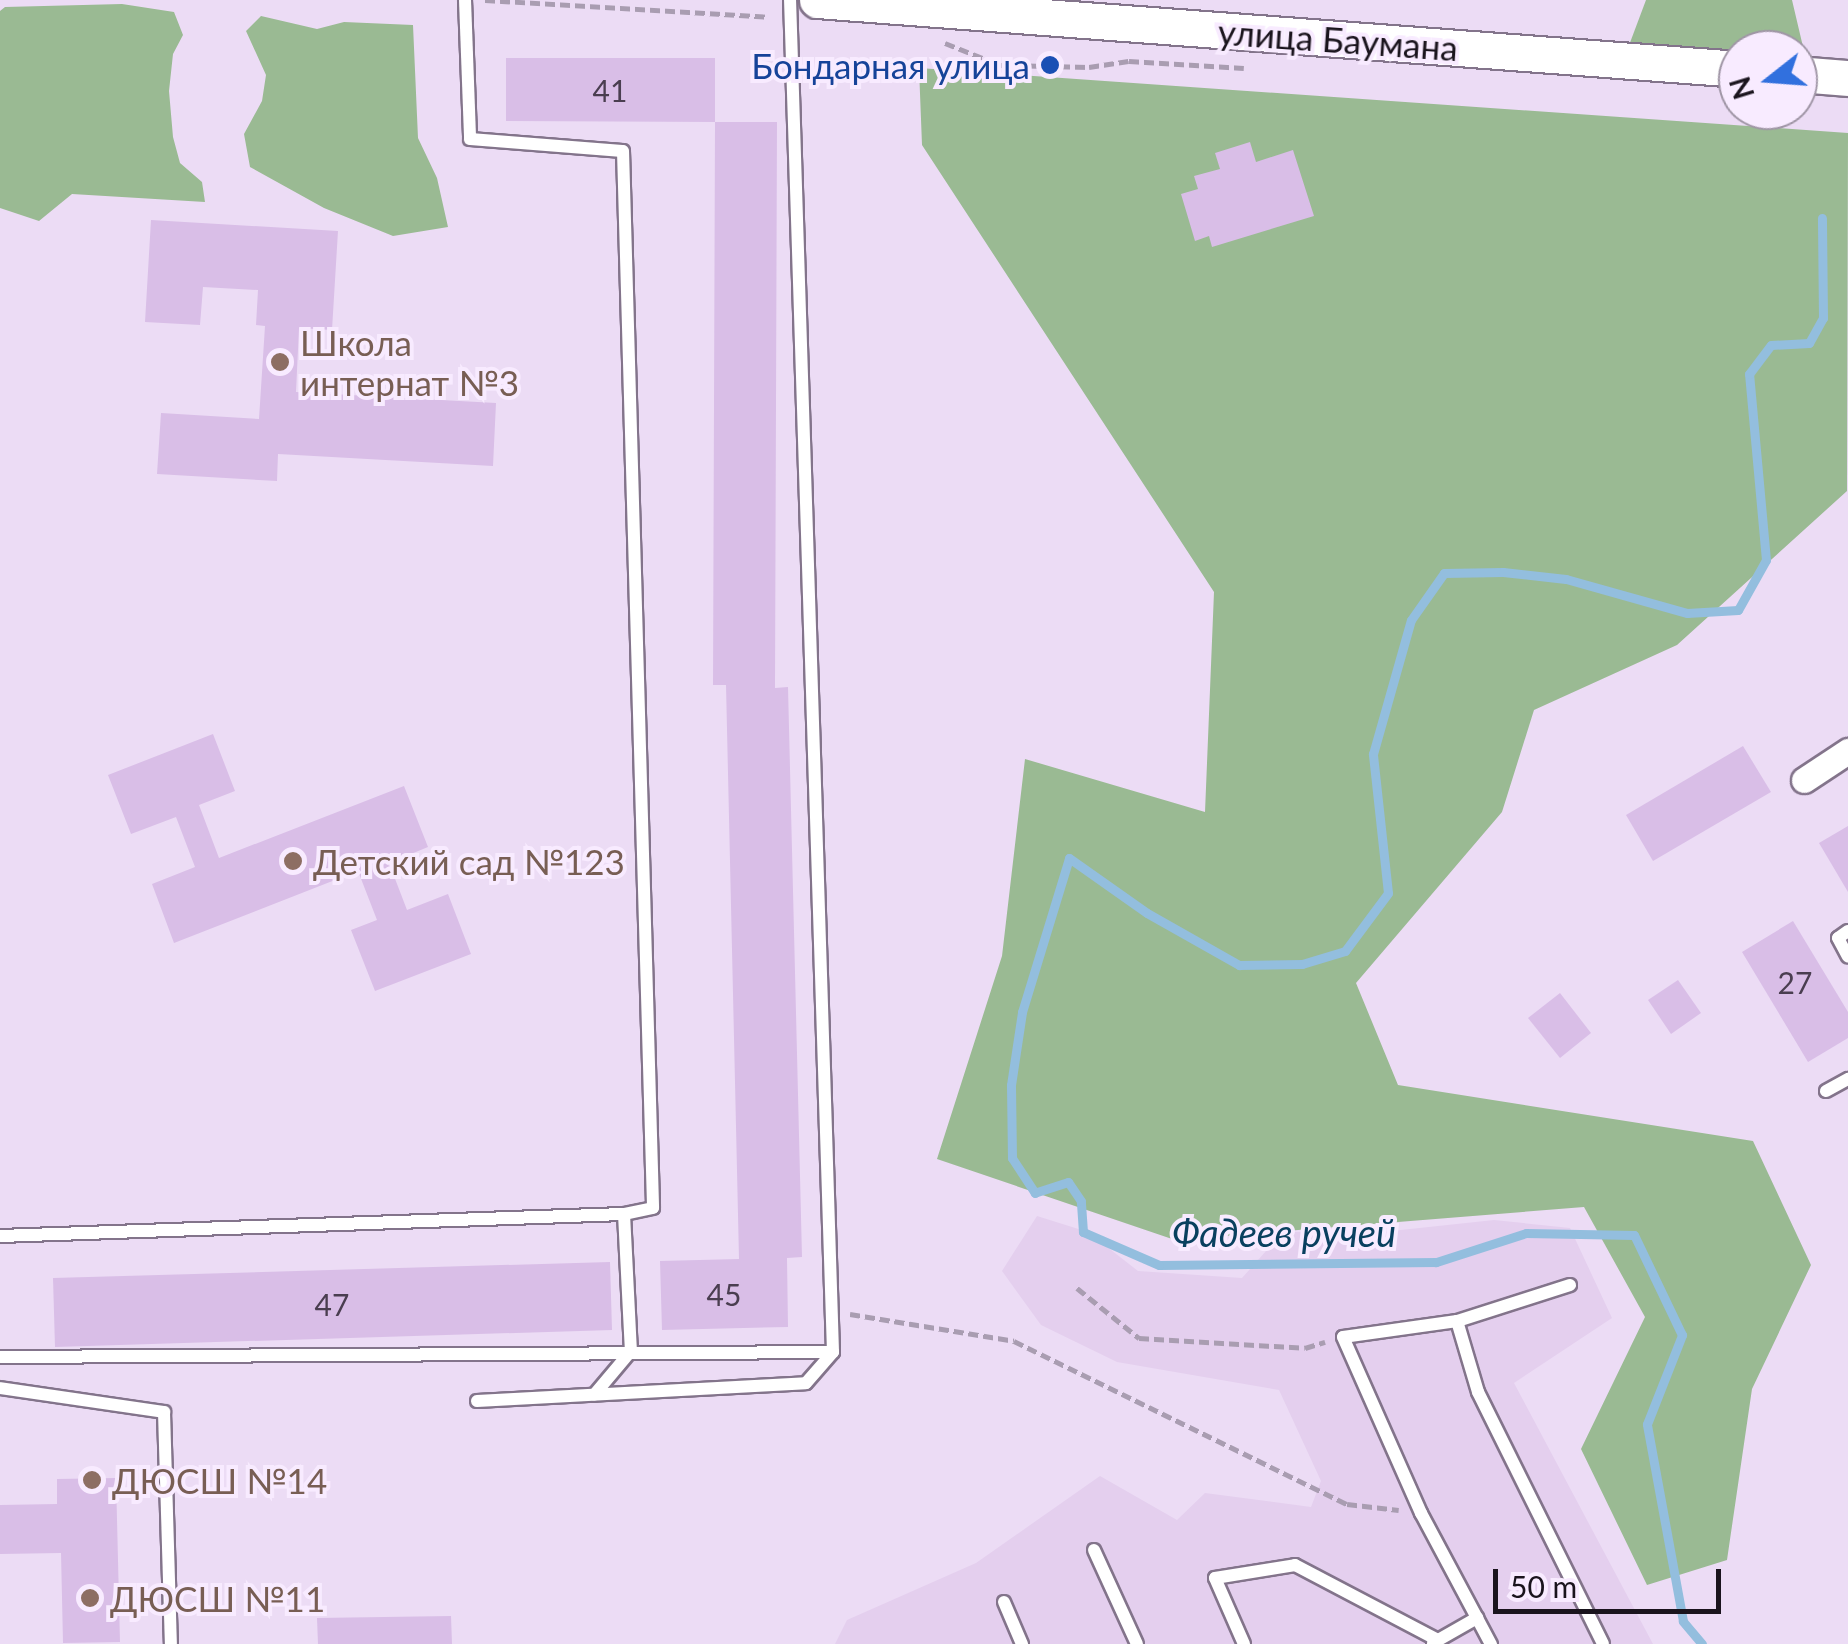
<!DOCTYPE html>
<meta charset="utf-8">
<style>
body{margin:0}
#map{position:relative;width:1848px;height:1644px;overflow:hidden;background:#ecdcf5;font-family:Lato,sans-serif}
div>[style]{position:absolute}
.built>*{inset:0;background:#e4cfee}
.forest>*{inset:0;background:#9aba93}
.stream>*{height:9px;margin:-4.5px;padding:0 4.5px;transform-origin:4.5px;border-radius:4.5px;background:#93bede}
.building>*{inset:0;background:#d9bee7}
.path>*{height:5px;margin-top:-2.5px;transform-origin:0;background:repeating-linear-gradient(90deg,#a99db1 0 10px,transparent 0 15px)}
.roads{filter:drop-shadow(2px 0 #83748b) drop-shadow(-2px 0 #83748b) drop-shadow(0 2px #83748b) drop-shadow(0 -2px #83748b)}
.lane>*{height:12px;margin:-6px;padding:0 6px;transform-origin:6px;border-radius:6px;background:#fff}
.street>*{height:25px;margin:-12.5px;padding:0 12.5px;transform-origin:12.5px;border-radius:12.5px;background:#fff}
.secondary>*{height:35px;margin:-17.5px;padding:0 17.5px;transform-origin:17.5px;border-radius:17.5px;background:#fff}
.dots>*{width:28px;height:28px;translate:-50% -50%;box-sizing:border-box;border:5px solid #f8ebff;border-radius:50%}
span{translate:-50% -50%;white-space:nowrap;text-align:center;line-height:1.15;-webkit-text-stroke:8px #f8ebff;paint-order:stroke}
.number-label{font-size:30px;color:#4a3e50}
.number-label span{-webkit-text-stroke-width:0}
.street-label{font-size:35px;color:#1a141d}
.transit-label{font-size:35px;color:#164399}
.right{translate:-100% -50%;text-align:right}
.education-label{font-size:35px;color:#785e54}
.left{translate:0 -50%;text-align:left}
.water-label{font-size:38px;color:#09405f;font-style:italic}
.north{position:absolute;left:1718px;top:30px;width:100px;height:100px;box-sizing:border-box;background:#f8ebff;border:2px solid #9f95a5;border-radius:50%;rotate:253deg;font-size:28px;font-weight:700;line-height:40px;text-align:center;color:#1a141d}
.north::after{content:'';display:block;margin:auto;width:35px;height:45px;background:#3170de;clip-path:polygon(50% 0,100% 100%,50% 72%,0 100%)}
.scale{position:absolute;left:1493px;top:1569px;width:228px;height:45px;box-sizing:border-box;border:5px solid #1a141d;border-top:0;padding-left:12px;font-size:30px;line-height:35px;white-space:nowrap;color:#1a141d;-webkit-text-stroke:8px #f8ebff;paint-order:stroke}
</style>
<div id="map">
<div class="built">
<div style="clip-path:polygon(1037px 1216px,1088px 1232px,1138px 1271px,1242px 1278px,1283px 1232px,1382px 1232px,1494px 1220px,1570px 1228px,1612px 1318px,1514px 1383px,1653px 1644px,835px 1644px,847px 1620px,976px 1563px,1100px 1476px,1177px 1520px,1205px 1493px,1311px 1507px,1321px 1481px,1279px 1390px,1117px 1362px,1041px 1325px,1002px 1271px)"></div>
</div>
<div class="forest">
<div style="clip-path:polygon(1646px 0,1792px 0,1804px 51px,1675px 50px,1625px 56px)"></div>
<div style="clip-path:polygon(122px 4px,174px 12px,183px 35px,173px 54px,169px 91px,173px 137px,180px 163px,202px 182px,205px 202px,72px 194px,39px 221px,0 208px,0 11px,5px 7px)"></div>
<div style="clip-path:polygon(261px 16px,317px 29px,344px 22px,413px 25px,418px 138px,437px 178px,448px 227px,393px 236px,324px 208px,250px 167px,244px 134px,262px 101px,266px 75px,246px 31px)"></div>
<div style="clip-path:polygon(919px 68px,1848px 133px,1847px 491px,1677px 645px,1534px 710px,1502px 812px,1356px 983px,1398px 1085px,1753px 1141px,1811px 1265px,1752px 1389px,1727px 1560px,1647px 1585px,1581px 1449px,1645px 1317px,1584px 1207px,1175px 1240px,937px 1159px,1002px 956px,1025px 759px,1205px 812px,1214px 592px,922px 145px)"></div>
</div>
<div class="stream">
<div style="left:1702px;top:1644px;width:30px;rotate:-130deg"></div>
<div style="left:1683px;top:1621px;width:200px;rotate:-100.4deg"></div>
<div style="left:1647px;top:1424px;width:96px;rotate:-68.5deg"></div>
<div style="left:1682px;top:1335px;width:111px;rotate:-115.6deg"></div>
<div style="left:1634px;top:1235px;width:108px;rotate:-178.9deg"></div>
<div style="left:1526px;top:1233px;width:95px;rotate:162.1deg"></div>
<div style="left:1436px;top:1262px;width:277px;rotate:179.4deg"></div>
<div style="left:1159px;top:1265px;width:83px;rotate:-156.5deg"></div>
<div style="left:1083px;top:1232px;width:31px;rotate:-94deg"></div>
<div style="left:1081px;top:1201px;width:23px;rotate:-124deg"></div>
<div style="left:1068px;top:1182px;width:35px;rotate:162deg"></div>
<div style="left:1035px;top:1193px;width:42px;rotate:-123.3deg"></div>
<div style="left:1012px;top:1158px;width:73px;rotate:-90.8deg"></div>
<div style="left:1011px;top:1085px;width:74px;rotate:-81.4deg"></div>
<div style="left:1022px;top:1012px;width:161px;rotate:-73deg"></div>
<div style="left:1069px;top:858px;width:95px;rotate:35.2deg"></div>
<div style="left:1147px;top:913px;width:106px;rotate:29.5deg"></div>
<div style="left:1239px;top:965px;width:63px;rotate:-0.9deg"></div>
<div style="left:1302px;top:964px;width:45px;rotate:-16.8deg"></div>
<div style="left:1345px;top:951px;width:72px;rotate:-53.4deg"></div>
<div style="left:1388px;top:893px;width:140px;rotate:-96.2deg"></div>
<div style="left:1373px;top:754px;width:139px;rotate:-74.2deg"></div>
<div style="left:1411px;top:620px;width:57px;rotate:-54.9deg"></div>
<div style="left:1444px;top:573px;width:59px;rotate:-1deg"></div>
<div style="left:1503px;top:572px;width:63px;rotate:6.3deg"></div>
<div style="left:1566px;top:579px;width:126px;rotate:15.7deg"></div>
<div style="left:1687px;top:613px;width:51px;rotate:-3.4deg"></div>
<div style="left:1738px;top:610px;width:57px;rotate:-60.8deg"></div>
<div style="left:1766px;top:560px;width:187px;rotate:-95.2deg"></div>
<div style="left:1749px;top:374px;width:36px;rotate:-53deg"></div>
<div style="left:1771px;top:345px;width:38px;rotate:-3deg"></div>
<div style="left:1809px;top:343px;width:29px;rotate:-61deg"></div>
<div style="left:1823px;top:318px;width:100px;rotate:-90.6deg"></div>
</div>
<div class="building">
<div style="clip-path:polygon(506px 58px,715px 58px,715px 122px,506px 121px)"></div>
<div style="clip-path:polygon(715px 122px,777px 122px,775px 688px,788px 687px,802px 1257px,787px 1258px,788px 1327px,662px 1330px,660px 1261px,739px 1259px,726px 685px,713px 685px)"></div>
<div style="clip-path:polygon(1250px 142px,1256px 162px,1293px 150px,1314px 216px,1212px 247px,1209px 236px,1195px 241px,1181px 194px,1198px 189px,1194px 176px,1220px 169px,1215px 153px)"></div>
<div style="clip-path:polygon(151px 220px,338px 231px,332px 330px,299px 328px,296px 392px,496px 403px,493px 466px,278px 454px,277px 481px,157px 474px,161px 413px,259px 419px,265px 326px,256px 325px,258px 290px,203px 287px,200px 325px,145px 322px)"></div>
<div style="clip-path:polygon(213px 734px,235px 791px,199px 805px,219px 858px,404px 786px,428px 847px,389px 863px,407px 910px,448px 894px,471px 954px,375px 991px,351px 930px,377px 920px,358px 871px,174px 943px,152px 884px,195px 867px,176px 817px,131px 834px,108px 775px)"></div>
<div style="clip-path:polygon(1743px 746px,1771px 792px,1653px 861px,1626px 815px)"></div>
<div style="clip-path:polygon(1848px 826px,1848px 892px,1819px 843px)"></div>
<div style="clip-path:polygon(1793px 921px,1848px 1012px,1848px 1038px,1808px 1062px,1742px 952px)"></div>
<div style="clip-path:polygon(1678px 980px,1701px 1013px,1671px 1034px,1648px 1000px)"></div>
<div style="clip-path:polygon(1560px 993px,1591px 1033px,1560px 1058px,1528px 1018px)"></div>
<div style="clip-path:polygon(610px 1262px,612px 1330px,55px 1347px,53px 1278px)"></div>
<div style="clip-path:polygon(116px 1478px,120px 1642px,63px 1643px,61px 1553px,0 1554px,0 1505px,57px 1504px,57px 1479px)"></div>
<div style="clip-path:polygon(451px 1616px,452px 1644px,318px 1644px,317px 1618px)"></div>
</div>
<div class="path">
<div style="left:485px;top:0;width:284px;rotate:3.4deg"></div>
<div style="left:945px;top:43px;width:59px;rotate:21.8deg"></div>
<div style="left:1000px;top:65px;width:89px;rotate:1.3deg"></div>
<div style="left:1089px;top:67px;width:40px;rotate:-8.5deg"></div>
<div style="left:1129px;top:61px;width:115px;rotate:3.5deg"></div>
<div style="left:1077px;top:1288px;width:80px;rotate:38.9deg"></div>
<div style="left:1139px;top:1338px;width:166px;rotate:3.4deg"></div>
<div style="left:1305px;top:1348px;width:21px;rotate:-17deg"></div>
<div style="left:850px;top:1314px;width:166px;rotate:9.3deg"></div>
<div style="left:1014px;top:1341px;width:371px;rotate:26.1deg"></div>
<div style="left:1347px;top:1504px;width:52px;rotate:6.6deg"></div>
</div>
<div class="roads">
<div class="lane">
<div style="left:465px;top:0;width:139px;rotate:87.9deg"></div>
<div style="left:470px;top:139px;width:153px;rotate:4.5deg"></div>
<div style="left:623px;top:151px;width:1057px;rotate:88.37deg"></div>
<div style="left:653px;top:1208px;width:30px;rotate:168deg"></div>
<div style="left:624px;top:1214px;width:137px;rotate:87.1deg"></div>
<div style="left:631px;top:1351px;width:57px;rotate:130.1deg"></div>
<div style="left:1848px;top:931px;width:12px;rotate:145deg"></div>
<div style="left:1838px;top:938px;width:21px;rotate:62deg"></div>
<div style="left:1826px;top:1091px;width:25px;rotate:-29deg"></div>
<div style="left:0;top:1236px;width:624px;rotate:-2.02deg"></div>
<div style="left:1570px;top:1285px;width:119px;rotate:162.3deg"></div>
<div style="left:1457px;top:1321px;width:74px;rotate:73.5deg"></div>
<div style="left:1478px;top:1392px;width:281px;rotate:63.6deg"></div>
<div style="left:1457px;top:1321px;width:115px;rotate:172deg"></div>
<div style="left:1343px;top:1337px;width:193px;rotate:66.1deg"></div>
<div style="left:1421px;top:1513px;width:119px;rotate:61.9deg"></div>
<div style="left:0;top:1357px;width:833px;rotate:-0.34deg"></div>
<div style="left:0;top:1388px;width:166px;rotate:8.3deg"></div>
<div style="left:164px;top:1412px;width:232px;rotate:88.3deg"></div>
<div style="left:477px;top:1401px;width:329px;rotate:-3.1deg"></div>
<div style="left:806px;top:1383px;width:41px;rotate:-48.9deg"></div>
<div style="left:833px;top:1352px;width:1353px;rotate:-91.82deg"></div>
<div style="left:1094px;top:1550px;width:103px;rotate:65.4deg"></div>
<div style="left:1004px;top:1602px;width:46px;rotate:66.8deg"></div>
<div style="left:1433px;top:1643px;width:51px;rotate:-29.6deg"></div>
<div style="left:1477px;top:1618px;width:30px;rotate:62deg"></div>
<div style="left:1244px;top:1644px;width:72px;rotate:-113.7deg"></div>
<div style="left:1215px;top:1578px;width:81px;rotate:-9.2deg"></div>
<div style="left:1295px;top:1565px;width:161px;rotate:27.7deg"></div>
</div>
<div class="street">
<div style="left:1804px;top:780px;width:53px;rotate:-33.4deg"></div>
</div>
<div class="secondary">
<div style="left:817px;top:0;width:924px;rotate:4.28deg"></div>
<div style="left:1798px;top:74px;width:50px;rotate:4.6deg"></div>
</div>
</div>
<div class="dots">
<div style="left:1050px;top:65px;background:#1a4fb4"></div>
<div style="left:280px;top:362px;background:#8d6e63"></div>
<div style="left:293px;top:861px;background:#8d6e63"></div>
<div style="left:92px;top:1480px;background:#8d6e63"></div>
<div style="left:90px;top:1598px;background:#8d6e63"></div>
</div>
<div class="number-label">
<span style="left:610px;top:90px">41</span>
<span style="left:1795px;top:982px">27</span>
<span style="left:724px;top:1294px">45</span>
<span style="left:332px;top:1304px">47</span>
</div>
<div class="street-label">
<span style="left:1338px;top:39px;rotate:4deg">улица Баумана</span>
</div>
<div class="transit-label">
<span class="right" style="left:1030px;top:65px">Бондарная улица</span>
</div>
<div class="education-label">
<span class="left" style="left:300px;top:362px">Школа<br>интернат №3</span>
<span class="left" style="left:313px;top:861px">Детский сад №123</span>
<span class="left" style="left:112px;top:1480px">ДЮСШ №14</span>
<span class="left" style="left:110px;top:1598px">ДЮСШ №11</span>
</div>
<div class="water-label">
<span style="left:1284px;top:1233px">Фадеев ручей</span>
</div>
<div class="north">N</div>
<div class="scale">50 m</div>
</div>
